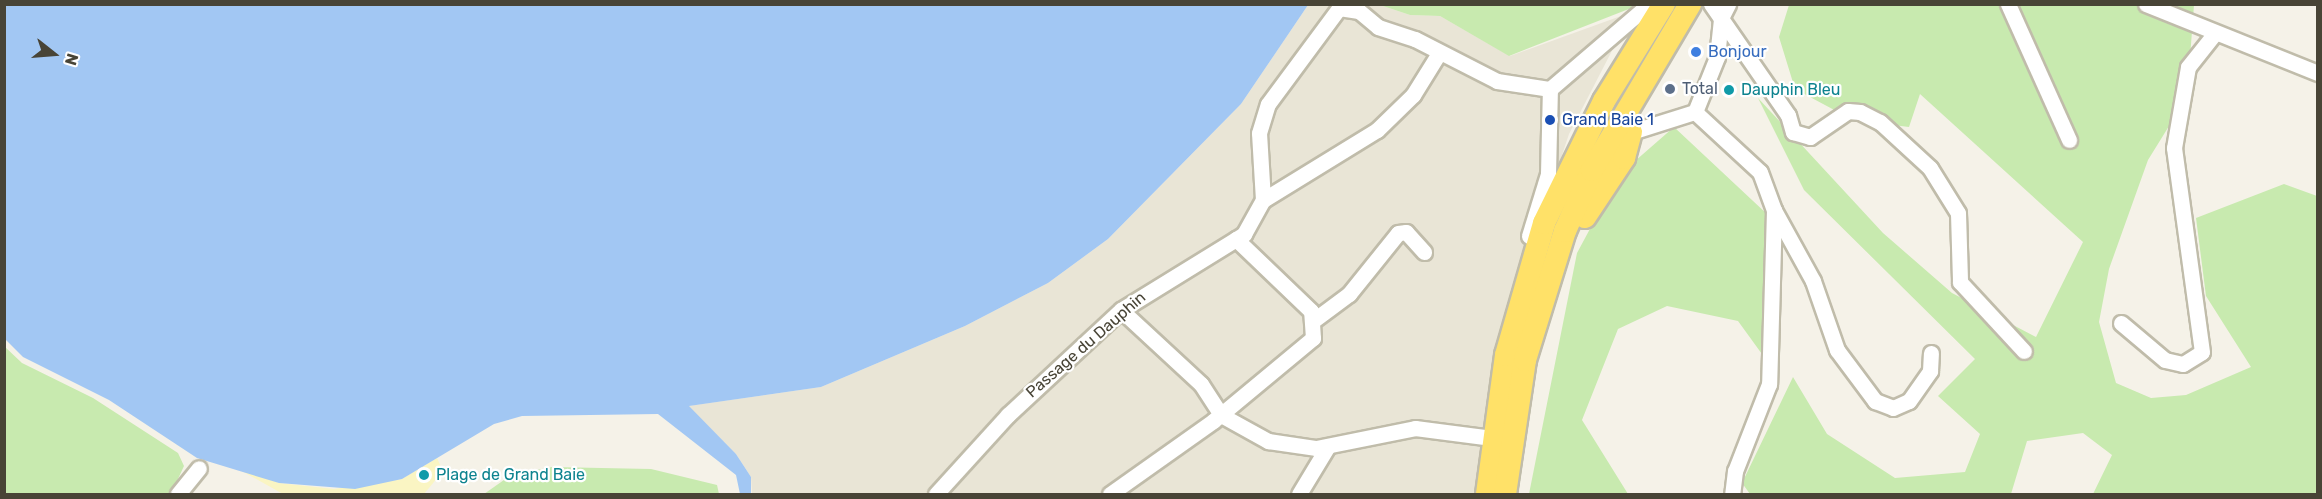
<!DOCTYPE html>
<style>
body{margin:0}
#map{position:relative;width:2322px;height:499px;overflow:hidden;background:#f5f2e8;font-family:Rubik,sans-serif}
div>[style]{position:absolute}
.residential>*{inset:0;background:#e9e5d6}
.green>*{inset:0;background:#c8eaaf}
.sand>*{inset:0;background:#faf5c3}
.water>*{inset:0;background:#a2c7f3}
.roads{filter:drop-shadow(2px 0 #c0bcaa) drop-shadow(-2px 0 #c0bcaa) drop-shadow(0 2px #c0bcaa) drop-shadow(0 -2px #c0bcaa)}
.minor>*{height:15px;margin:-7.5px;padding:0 7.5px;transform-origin:7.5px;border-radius:7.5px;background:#fff}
.highway>*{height:22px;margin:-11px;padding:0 11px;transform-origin:11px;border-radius:11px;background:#ffe168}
.dots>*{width:16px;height:16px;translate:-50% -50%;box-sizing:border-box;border:3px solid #fff;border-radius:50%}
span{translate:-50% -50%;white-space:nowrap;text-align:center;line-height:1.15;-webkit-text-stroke:4.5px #fff;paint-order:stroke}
.shop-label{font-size:16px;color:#366cbe}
.left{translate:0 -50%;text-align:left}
.service-label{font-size:16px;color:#4e5e75}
.culture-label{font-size:16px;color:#0d838f}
.transit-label{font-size:16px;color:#164399}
.street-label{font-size:16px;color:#484436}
.frame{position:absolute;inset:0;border:6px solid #484436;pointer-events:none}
.north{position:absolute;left:24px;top:24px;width:60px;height:60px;-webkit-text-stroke:4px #fff;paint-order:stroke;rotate:107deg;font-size:16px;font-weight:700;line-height:24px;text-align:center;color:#484436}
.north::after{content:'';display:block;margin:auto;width:21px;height:27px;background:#484436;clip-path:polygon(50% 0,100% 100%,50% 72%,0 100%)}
</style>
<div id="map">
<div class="residential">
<div style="clip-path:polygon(1308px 5px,1380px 5px,1410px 15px,1440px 16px,1510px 56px,1632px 12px,1569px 134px,1500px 342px,1479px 494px,752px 494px,751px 477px,736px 454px,688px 406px,821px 387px,965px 326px,1048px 283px,1108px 239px,1241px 104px)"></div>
</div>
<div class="green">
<div style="clip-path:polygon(1380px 5px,1639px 5px,1509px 56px,1440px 16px,1410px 15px)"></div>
<div style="clip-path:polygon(1789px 5px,2194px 5px,2187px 97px,2148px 160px,2109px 269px,2099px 322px,2116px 383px,2151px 398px,2186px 395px,2251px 367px,2206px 296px,2196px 218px,2284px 184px,2317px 196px,2317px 494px,2093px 494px,2112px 455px,2083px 433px,2027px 441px,2011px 494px,1750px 494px,1742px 483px,1793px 377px,1827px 434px,1895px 478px,1965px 472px,1980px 434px,1938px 396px,1975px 359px,1804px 190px,1758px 98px,1883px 233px,1952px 293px,2036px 337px,2083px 242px,1920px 94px,1909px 127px,1853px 120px,1795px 89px,1779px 37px)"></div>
<div style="clip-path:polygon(1674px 127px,1768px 215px,1767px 361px,1738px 321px,1667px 306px,1618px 329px,1582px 420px,1628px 494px,1529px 494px,1577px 253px,1619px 175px)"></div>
<div style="clip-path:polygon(4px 346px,22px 363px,93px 398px,178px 453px,184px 466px,171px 494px,5px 494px)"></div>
<div style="clip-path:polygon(552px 467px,651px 469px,717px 485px,719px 494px,484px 494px,511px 475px)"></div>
</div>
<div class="sand">
<div style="clip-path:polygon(437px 458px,443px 471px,424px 494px,283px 494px,233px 466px,279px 483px,334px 489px,402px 479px)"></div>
</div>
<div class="water">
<div style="clip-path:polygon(4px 5px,5px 4px,1308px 5px,1241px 104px,1108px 239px,1048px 283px,965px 326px,821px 387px,689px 406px,736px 454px,751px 477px,751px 494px,740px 494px,736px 475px,658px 414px,522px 416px,494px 424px,402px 479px,355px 489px,279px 483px,197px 458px,109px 400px,23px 357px,5px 339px)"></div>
</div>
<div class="roads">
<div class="minor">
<div style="left:1711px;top:4px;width:135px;rotate:55.3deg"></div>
<div style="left:1788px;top:115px;width:18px;rotate:74deg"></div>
<div style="left:1793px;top:132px;width:18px;rotate:16deg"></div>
<div style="left:1810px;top:137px;width:46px;rotate:-34.4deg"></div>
<div style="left:1848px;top:111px;width:12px;rotate:5deg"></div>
<div style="left:1860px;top:112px;width:22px;rotate:27deg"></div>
<div style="left:1880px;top:122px;width:68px;rotate:42.6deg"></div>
<div style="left:1930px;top:168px;width:53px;rotate:58.1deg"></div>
<div style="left:1958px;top:213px;width:69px;rotate:88.3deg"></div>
<div style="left:1960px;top:282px;width:94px;rotate:47.2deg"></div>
<div style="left:2008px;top:4px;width:149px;rotate:65.8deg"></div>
<div style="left:2146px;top:4px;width:185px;rotate:21.9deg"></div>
<div style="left:1695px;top:112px;width:88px;rotate:42.7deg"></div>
<div style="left:1760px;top:172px;width:40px;rotate:69.8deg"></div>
<div style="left:1774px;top:210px;width:174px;rotate:91.6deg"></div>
<div style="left:1769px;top:384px;width:93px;rotate:111.3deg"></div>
<div style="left:1735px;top:471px;width:23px;rotate:97deg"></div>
<div style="left:1631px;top:132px;width:67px;rotate:-17.4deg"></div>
<div style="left:1695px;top:112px;width:59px;rotate:-68.2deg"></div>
<div style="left:1717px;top:57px;width:39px;rotate:-84deg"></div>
<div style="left:1721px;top:18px;width:16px;rotate:-63deg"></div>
<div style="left:1263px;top:200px;width:134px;rotate:-31.6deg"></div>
<div style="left:1377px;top:130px;width:50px;rotate:-44.2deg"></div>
<div style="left:1413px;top:95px;width:49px;rotate:-58.2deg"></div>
<div style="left:1774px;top:210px;width:81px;rotate:61.2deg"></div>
<div style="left:1813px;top:281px;width:73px;rotate:70.8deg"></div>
<div style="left:1837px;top:350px;width:64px;rotate:53.3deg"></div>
<div style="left:1875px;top:401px;width:19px;rotate:21deg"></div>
<div style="left:1893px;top:408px;width:17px;rotate:-24deg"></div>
<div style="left:1909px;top:401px;width:37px;rotate:-55deg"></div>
<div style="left:1930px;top:371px;width:18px;rotate:-87deg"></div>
<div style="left:1529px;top:236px;width:65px;rotate:-73deg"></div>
<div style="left:1548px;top:174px;width:85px;rotate:-88.7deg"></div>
<div style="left:1550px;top:89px;width:130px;rotate:-40.6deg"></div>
<div style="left:1121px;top:310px;width:109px;rotate:42.8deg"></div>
<div style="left:1201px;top:384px;width:37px;rotate:57deg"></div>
<div style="left:1221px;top:415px;width:54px;rotate:29deg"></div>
<div style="left:1268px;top:441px;width:49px;rotate:8.3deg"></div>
<div style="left:1316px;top:448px;width:101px;rotate:-11.4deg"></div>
<div style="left:1415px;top:428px;width:70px;rotate:7.4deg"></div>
<div style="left:1314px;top:320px;width:44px;rotate:-36.6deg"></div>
<div style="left:1349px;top:294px;width:78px;rotate:-51.2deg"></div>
<div style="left:1398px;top:233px;width:8px;rotate:-7deg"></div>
<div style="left:1406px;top:232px;width:27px;rotate:48deg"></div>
<div style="left:2121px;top:323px;width:57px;rotate:40.1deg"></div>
<div style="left:2165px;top:360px;width:18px;rotate:13deg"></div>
<div style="left:2183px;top:364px;width:22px;rotate:-32deg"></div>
<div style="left:2202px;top:352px;width:206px;rotate:-97.8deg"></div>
<div style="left:2174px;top:148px;width:82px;rotate:-80.2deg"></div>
<div style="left:2188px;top:67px;width:43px;rotate:-51.5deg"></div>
<div style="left:178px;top:494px;width:33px;rotate:-51deg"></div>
<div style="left:936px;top:494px;width:107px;rotate:-47.7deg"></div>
<div style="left:1008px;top:415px;width:154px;rotate:-42.9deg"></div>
<div style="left:1121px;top:310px;width:145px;rotate:-31.7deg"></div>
<div style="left:1244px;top:234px;width:39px;rotate:-61deg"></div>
<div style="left:1263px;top:200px;width:67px;rotate:-93.4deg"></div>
<div style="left:1259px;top:133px;width:30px;rotate:-73deg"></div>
<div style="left:1268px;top:104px;width:119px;rotate:-53.5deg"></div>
<div style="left:1339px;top:8px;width:20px;rotate:9deg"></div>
<div style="left:1359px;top:11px;width:25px;rotate:40deg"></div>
<div style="left:1378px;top:27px;width:39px;rotate:18deg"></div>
<div style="left:1415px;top:39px;width:92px;rotate:27.1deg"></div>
<div style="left:1497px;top:81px;width:54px;rotate:8.6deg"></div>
<div style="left:1110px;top:494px;width:126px;rotate:-35.3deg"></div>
<div style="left:1213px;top:421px;width:130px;rotate:-39.7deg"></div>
<div style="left:1313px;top:338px;width:27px;rotate:-94deg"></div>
<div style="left:1311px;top:311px;width:104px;rotate:-136.2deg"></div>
<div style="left:1299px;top:494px;width:56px;rotate:-58.9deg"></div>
</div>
<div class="highway">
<div style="left:1585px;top:217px;width:71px;rotate:-56.5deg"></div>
<div style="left:1624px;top:158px;width:27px;rotate:-75deg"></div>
<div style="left:1487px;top:494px;width:140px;rotate:-82.2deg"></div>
<div style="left:1506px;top:355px;width:137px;rotate:-73.9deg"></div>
<div style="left:1544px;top:223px;width:136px;rotate:-63.8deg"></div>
<div style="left:1604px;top:101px;width:114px;rotate:-58.3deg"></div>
<div style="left:1505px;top:494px;width:135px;rotate:-81.5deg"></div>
<div style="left:1525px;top:360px;width:135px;rotate:-72.8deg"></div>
<div style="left:1565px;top:231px;width:67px;rotate:-66.1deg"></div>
<div style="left:1592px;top:170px;width:193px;rotate:-59.4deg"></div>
</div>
</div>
<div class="dots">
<div style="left:1696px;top:52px;background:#3f7fe0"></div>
<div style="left:1670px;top:89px;background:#5c6f8a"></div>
<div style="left:1729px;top:90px;background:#0f9aa8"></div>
<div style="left:1550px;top:120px;background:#1a4fb4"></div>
<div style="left:424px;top:475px;background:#0f9aa8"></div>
</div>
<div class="shop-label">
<span class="left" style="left:1708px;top:52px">Bonjour</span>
</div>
<div class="service-label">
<span class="left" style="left:1682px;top:89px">Total</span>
</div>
<div class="culture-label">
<span class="left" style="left:1741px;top:90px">Dauphin Bleu</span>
<span class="left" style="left:436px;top:475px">Plage de Grand Baie</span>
</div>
<div class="transit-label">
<span class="left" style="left:1562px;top:120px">Grand Baie 1</span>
</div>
<div class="street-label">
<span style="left:1086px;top:345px;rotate:-41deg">Passage du Dauphin</span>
</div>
<div class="frame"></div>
<div class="north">N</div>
</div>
